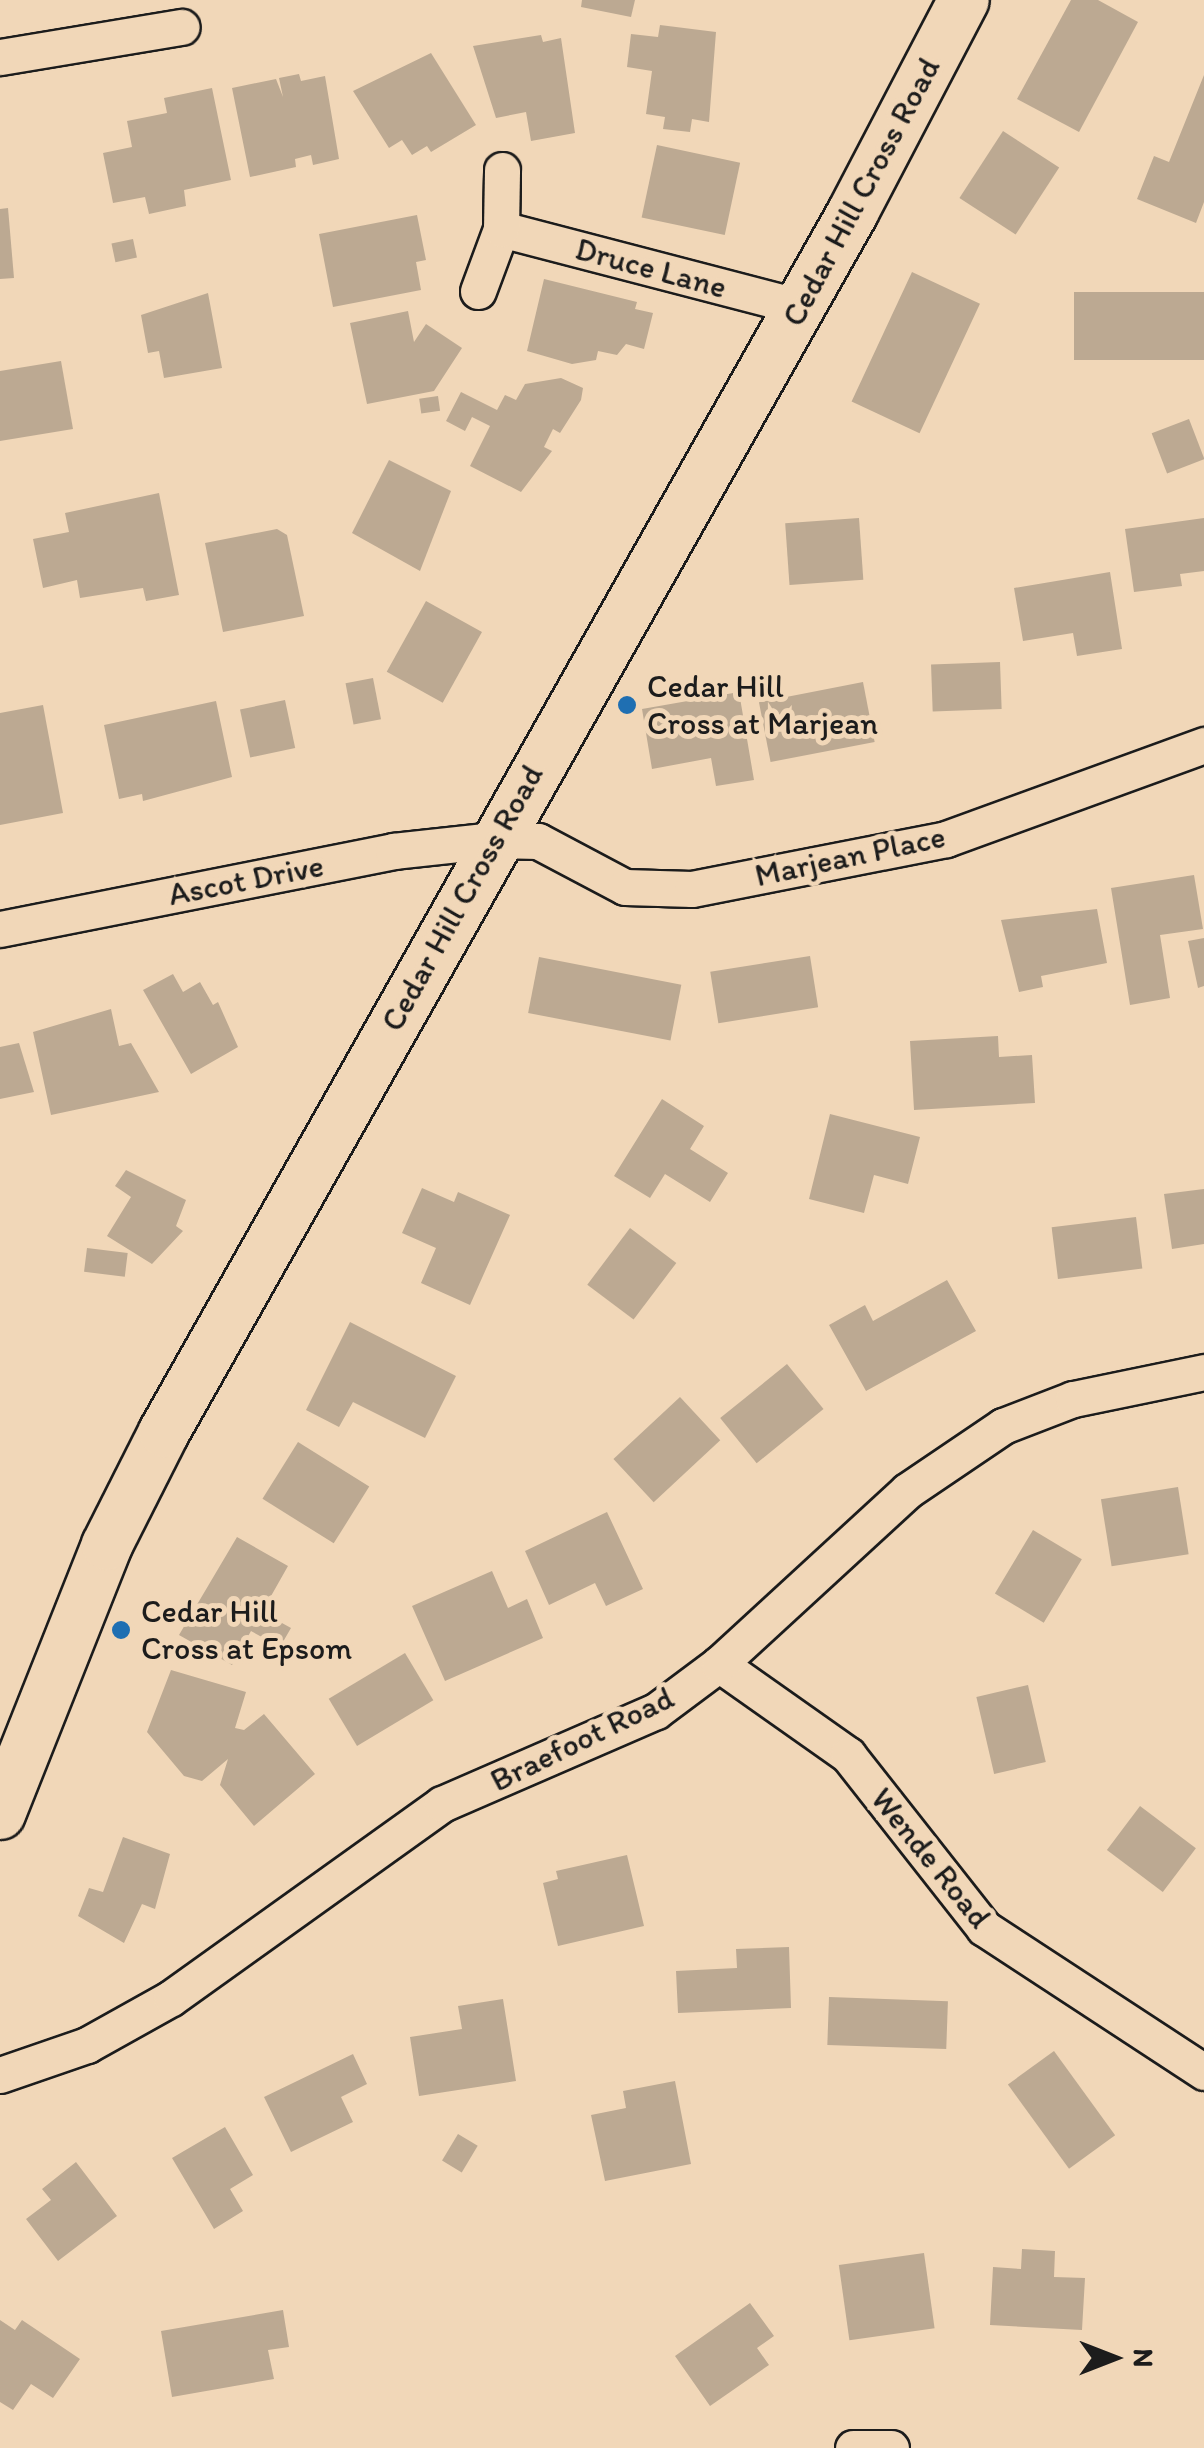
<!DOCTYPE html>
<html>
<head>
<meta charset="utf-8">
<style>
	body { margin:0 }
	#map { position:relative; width:1204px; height:2448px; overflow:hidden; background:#f1d7b8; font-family:Itim,sans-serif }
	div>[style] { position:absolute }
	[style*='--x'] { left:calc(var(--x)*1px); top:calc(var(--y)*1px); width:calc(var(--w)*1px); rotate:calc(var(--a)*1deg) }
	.building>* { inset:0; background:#bca992; transform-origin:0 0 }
	.roads { filter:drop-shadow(2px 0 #1c1c1c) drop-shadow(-2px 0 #1c1c1c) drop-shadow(0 2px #1c1c1c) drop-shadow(0 -2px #1c1c1c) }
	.street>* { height:35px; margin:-17.5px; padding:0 17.5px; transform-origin:17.5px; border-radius:17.5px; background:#f1d7b8 }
	.secondary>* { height:50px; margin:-25px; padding:0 25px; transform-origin:25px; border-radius:25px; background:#f1d7b8 }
	.dots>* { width:28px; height:28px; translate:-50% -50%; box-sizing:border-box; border:5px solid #f1d7b8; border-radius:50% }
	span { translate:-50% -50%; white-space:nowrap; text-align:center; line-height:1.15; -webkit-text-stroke:10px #f1d7b8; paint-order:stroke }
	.street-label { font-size:32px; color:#1c1c1c }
	.poi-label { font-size:32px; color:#1c1c1c }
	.left { translate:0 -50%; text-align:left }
	.north { position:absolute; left:1064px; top:2308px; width:100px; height:100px; -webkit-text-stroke:8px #f1d7b8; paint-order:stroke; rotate:90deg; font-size:28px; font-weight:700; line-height:40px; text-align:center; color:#1c1c1c }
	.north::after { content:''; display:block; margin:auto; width:35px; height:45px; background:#1c1c1c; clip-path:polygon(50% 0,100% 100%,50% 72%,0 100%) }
</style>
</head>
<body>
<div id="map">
	<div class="building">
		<i style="clip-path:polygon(582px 0,635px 0,631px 17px,581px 7px)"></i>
		<i style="clip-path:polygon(1071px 0,1098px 0,1138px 22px,1079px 132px,1017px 99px)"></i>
		<i style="clip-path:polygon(660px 25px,716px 32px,709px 122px,692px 119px,690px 132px,663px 129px,665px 117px,646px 114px,652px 71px,627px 67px,631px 34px,658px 37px)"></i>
		<i style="clip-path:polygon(541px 35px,543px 42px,561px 38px,575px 133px,531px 141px,526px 112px,496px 118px,473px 46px)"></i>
		<i style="clip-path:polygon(431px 53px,476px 125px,431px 152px,427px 146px,412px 155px,402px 140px,389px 148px,353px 91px)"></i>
		<i style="clip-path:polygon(299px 74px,301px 81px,325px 76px,339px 159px,313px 165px,311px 155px,295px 159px,296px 167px,250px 177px,232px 88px,276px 79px,283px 97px,279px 78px)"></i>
		<i style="clip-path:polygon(1204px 75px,1204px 202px,1196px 223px,1137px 199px,1154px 156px,1169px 162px)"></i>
		<i style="clip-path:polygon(212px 88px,231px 180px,184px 190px,186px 206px,149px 214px,145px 197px,113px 203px,103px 153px,132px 147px,127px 121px,167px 113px,164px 98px)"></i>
		<i style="left:1003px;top:131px;width:67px;height:80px;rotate:33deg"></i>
		<i style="left:657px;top:145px;width:85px;height:74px;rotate:12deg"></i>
		<i style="clip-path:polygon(8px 208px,14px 278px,0 279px,0 209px)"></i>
		<i style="clip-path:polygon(417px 215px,426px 260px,416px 262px,421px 290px,333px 307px,319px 234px)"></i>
		<i style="left:133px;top:239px;width:19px;height:22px;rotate:78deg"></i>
		<i style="left:912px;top:272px;width:75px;height:143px;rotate:25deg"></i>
		<i style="clip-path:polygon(544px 279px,637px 302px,635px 309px,653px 313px,644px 349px,626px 344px,617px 355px,598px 351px,596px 360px,572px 364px,527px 351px)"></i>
		<i style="left:1204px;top:292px;width:68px;height:130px;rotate:90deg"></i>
		<i style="clip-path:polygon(208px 293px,222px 368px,164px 378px,159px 351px,148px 353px,141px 315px)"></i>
		<i style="clip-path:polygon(408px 311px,414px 342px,426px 324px,462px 348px,434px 391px,367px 404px,350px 323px)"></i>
		<i style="clip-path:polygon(61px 361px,73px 429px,0 441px,0 371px)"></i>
		<i style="clip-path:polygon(561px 378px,583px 388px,581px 400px,560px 433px,553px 429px,544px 447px,552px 451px,521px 492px,470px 466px,490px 426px,472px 417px,465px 431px,446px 421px,461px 392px,497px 410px,505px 395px,516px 400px,525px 384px)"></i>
		<i style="left:438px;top:396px;width:15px;height:19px;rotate:82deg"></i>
		<i style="left:1189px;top:419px;width:43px;height:40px;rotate:69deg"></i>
		<i style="clip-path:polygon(389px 460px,451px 491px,420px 571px,352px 533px)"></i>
		<i style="clip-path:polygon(159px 493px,179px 595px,146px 601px,143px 588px,80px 598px,77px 580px,43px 588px,33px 539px,69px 532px,65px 513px)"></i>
		<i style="left:859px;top:518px;width:62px;height:74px;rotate:86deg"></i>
		<i style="clip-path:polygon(1204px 518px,1204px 571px,1180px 574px,1182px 586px,1134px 592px,1125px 529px)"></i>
		<i style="clip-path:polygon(277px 529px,287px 535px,304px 616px,223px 632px,205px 543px)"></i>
		<i style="clip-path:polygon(1110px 572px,1122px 649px,1077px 656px,1073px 633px,1023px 641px,1014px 588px)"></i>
		<i style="left:426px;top:601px;width:64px;height:81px;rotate:29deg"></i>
		<i style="left:1000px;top:662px;width:47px;height:69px;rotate:88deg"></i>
		<i style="left:373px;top:678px;width:42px;height:28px;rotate:79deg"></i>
		<i style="left:863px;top:682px;width:61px;height:106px;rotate:79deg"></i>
		<i style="clip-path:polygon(739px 692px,754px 780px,716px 786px,711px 758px,652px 769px,642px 709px)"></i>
		<i style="left:285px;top:700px;width:49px;height:46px;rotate:78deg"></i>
		<i style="clip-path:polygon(216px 701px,232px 777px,143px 801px,142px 794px,119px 799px,104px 725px)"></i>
		<i style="clip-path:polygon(43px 705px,63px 813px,0 825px,0 713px)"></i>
		<i style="clip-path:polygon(1194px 875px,1203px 929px,1160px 935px,1170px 998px,1130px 1005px,1111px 888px)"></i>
		<i style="clip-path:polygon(1097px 909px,1107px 963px,1041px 976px,1043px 987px,1019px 992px,1001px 920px)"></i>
		<i style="clip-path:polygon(1204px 938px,1204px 986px,1198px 988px,1188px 941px)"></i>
		<i style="left:810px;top:956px;width:52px;height:101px;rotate:81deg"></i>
		<i style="left:539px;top:957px;width:145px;height:57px;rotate:11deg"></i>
		<i style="clip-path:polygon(173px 974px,183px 992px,200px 982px,213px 1005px,218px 1002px,238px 1047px,191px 1074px,143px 990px)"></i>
		<i style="clip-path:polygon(111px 1009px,119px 1046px,131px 1043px,159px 1092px,51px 1115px,33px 1032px)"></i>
		<i style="clip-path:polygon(998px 1036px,999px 1057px,1032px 1055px,1035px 1103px,914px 1110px,910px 1041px)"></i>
		<i style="clip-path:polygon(19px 1043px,34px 1092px,0 1099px,0 1047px)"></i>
		<i style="clip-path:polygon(662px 1099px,704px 1126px,690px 1149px,728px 1173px,710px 1202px,665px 1174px,650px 1198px,614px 1176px)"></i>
		<i style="clip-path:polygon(830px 1114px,920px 1137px,908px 1184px,874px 1175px,864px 1213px,809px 1199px)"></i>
		<i style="clip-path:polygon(126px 1170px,186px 1200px,176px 1226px,183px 1231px,152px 1264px,107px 1236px,131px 1197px,115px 1186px)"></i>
		<i style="clip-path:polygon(422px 1188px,454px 1202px,458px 1192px,510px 1215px,470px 1305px,421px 1283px,436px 1248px,402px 1233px)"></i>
		<i style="clip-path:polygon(1204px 1189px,1204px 1244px,1172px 1249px,1164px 1194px)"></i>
		<i style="left:1136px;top:1217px;width:52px;height:85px;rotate:83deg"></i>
		<i style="left:630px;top:1228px;width:58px;height:71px;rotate:37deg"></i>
		<i style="left:87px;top:1248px;width:41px;height:24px;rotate:7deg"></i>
		<i style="clip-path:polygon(947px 1280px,976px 1331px,866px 1391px,829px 1325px,865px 1305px,873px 1321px)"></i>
		<i style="clip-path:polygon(350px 1322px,456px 1376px,425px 1438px,353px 1402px,339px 1427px,306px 1410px)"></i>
		<i style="left:787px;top:1364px;width:58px;height:86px;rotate:51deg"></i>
		<i style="left:680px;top:1397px;width:59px;height:91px;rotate:47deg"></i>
		<i style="left:298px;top:1442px;width:84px;height:67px;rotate:32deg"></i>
		<i style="left:1178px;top:1487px;width:68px;height:78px;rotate:81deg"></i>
		<i style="clip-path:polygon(607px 1512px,643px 1589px,606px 1606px,595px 1583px,549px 1605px,525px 1551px)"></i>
		<i style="left:1033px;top:1530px;width:57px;height:74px;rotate:31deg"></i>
		<i style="clip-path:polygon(237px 1537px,288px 1566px,262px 1612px,291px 1628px,280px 1647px,251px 1631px,232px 1665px,179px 1635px)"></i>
		<i style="clip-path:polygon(492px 1571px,508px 1608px,527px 1599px,543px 1638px,445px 1681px,412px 1606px)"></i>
		<i style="left:405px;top:1653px;width:55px;height:89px;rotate:59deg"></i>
		<i style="clip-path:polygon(171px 1670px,246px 1692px,235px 1728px,244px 1730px,264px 1714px,315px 1774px,254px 1826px,220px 1785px,228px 1759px,202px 1781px,184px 1776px,147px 1732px)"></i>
		<i style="left:1028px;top:1685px;width:79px;height:53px;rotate:77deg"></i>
		<i style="left:1140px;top:1806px;width:70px;height:55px;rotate:37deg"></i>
		<i style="clip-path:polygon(123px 1837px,170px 1854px,155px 1909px,142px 1904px,124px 1943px,78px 1916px,89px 1888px,103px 1892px)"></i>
		<i style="clip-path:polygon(627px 1855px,644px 1926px,558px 1946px,543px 1883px,558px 1879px,556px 1871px)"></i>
		<i style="clip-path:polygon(789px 1947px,791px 2008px,678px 2013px,676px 1971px,737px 1968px,736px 1949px)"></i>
		<i style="left:829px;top:1997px;width:119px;height:48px;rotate:2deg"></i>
		<i style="clip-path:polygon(503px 1999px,516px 2081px,419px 2096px,410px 2037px,462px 2029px,458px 2006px)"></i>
		<i style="left:1054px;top:2051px;width:104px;height:57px;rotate:54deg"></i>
		<i style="clip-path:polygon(353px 2054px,367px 2084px,341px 2097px,353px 2122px,291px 2152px,264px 2097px)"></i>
		<i style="clip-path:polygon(675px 2081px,691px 2164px,605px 2181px,591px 2115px,626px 2108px,623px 2091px)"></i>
		<i style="clip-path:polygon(225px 2127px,253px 2175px,230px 2189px,243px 2211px,214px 2229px,172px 2158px)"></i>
		<i style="left:458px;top:2134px;width:23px;height:31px;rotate:31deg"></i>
		<i style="clip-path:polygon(76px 2162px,117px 2216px,58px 2261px,26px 2219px,51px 2200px,42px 2189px)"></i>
		<i style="clip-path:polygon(1022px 2249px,1055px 2251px,1054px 2277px,1085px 2278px,1082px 2330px,990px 2325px,993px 2267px,1021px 2269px)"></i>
		<i style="left:924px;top:2253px;width:76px;height:86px;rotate:82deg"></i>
		<i style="clip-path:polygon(750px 2303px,774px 2336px,757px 2348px,769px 2365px,710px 2406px,675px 2356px)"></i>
		<i style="clip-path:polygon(283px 2310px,289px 2347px,268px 2350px,274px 2379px,172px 2397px,161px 2331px)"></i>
		<i style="clip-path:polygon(0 2320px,15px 2330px,22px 2320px,80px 2359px,53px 2398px,31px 2384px,13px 2410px,0 2402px)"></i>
	</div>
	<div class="roads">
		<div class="street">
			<i style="--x:0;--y:57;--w:184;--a:-9.4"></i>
			<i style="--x:501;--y:229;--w:309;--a:14.6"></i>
			<i style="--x:478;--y:291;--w:66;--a:-69.6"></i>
			<i style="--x:501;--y:229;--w:59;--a:-89"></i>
			<i style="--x:0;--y:929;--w:401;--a:-11.2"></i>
			<i style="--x:393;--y:851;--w:102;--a:-6.2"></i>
			<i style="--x:494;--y:840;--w:44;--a:1.3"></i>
			<i style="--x:538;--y:841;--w:98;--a:27.9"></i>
			<i style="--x:625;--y:887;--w:67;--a:1.7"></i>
			<i style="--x:692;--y:889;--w:259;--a:-11.1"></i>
			<i style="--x:946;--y:839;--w:275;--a:-20"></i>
			<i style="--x:719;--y:1664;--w:158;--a:35.2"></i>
			<i style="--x:848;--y:1755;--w:220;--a:51.8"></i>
			<i style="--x:984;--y:1928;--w:263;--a:33.2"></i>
			<i style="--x:0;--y:2075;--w:92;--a:-19"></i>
			<i style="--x:87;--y:2045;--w:96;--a:-29.2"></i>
			<i style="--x:171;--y:1998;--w:333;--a:-35.6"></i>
			<i style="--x:442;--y:1804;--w:233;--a:-23.5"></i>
			<i style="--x:656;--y:1711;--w:79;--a:-36.7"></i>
			<i style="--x:719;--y:1664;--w:255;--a:-42.6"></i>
			<i style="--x:907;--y:1491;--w:116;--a:-34.1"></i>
			<i style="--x:1003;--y:1426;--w:75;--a:-21.1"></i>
			<i style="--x:1073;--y:1399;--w:134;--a:-11.6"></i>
			<i style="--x:853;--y:2448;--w:38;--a:0"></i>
		</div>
		<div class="secondary">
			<i style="--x:0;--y:1814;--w:289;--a:-68.3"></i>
			<i style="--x:107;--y:1545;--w:127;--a:-63.2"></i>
			<i style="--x:164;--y:1432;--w:1401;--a:-60.54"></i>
			<i style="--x:853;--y:212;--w:239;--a:-62.4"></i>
		</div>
	</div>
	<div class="dots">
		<i style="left:627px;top:705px;background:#1f6fb2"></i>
		<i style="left:121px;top:1630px;background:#1f6fb2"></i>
	</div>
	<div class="street-label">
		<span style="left:861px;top:192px;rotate:-62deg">Cedar Hill Cross Road</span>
		<span style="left:651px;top:268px;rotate:15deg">Druce Lane</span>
		<span style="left:850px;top:856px;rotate:-12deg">Marjean Place</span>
		<span style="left:246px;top:880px;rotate:-11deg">Ascot Drive</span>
		<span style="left:462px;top:898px;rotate:-61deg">Cedar Hill Cross Road</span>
		<span style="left:582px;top:1739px;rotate:-26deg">Braefoot Road</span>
		<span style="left:931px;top:1858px;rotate:51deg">Wende Road</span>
	</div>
	<div class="poi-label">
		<span class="left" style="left:647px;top:705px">Cedar Hill<br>Cross at Marjean</span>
		<span class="left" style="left:141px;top:1630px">Cedar Hill<br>Cross at Epsom</span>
	</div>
	<div class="north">N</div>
</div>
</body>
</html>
